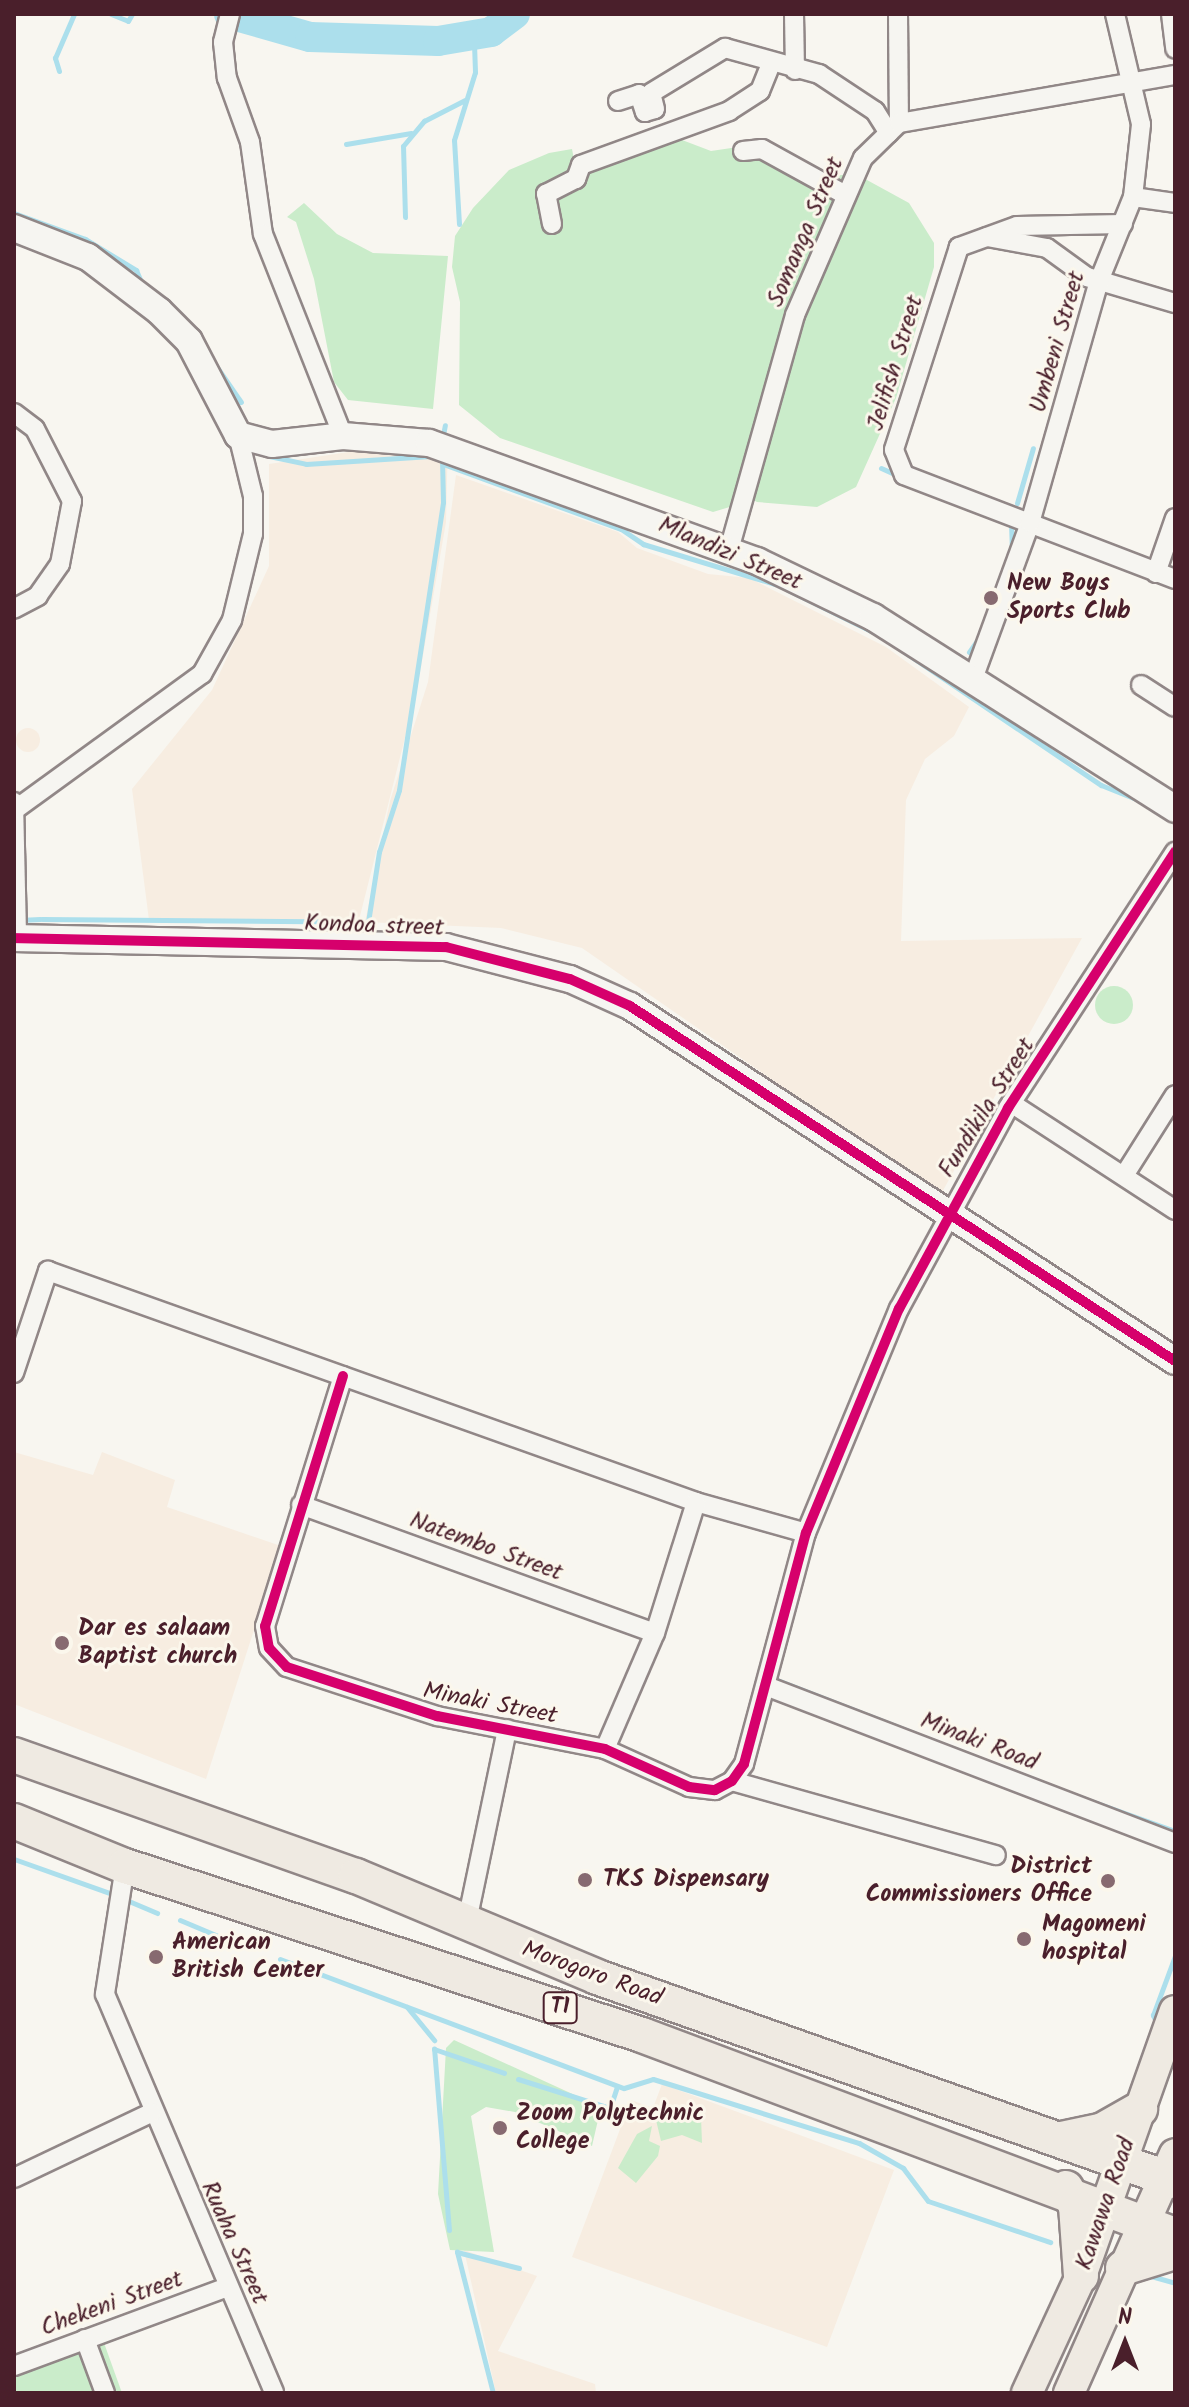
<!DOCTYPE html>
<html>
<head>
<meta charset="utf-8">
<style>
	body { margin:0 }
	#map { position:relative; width:1189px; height:2407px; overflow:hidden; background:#f8f6f0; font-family:Kalam,sans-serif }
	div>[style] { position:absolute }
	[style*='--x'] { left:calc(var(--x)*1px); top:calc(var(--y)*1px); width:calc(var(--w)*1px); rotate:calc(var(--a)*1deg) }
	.built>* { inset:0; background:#f7ede1 }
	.round { border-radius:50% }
	.green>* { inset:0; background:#caecca }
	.stream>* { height:5px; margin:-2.5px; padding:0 2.5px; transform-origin:2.5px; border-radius:2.5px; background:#acdfec }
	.river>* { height:30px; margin:-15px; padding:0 15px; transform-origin:15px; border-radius:15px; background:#acdfec }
	.roads { filter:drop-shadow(2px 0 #918787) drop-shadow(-2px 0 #918787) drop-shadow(0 2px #918787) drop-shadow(0 -2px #918787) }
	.street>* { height:18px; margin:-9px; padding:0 9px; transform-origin:9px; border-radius:9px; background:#f6f5f1 }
	.secondary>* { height:26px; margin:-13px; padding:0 13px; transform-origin:13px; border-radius:13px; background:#f6f5f1 }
	.primary>* { height:30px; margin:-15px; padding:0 15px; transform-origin:15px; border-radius:15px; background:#efeae2 }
	.highway>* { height:34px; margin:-17px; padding:0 17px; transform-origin:17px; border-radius:17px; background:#efeae2 }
	.cycleway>* { height:10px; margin:-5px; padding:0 5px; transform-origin:5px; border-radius:5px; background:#d6006c }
	.dots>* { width:22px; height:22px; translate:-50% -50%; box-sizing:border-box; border:4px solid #fbf7ec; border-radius:50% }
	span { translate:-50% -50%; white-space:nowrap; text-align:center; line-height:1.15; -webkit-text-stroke:6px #fbf7ec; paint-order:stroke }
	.shield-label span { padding:2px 6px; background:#fbf7ec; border:2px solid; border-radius:6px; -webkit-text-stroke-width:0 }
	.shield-label { font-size:22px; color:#4a1f2b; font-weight:700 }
	.street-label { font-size:24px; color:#4a1f2b }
	.poi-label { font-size:24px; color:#4a1f2b; font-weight:700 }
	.left { translate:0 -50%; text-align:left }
	.right { translate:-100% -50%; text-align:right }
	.frame { position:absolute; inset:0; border:16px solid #4a1f2b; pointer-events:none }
	.north { position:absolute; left:1085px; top:2303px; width:80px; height:80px; -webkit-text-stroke:6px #fbf7ec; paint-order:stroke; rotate:0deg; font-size:22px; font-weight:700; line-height:32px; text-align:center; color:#4a1f2b }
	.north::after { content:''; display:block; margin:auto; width:28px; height:36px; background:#4a1f2b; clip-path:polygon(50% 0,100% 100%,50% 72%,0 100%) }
</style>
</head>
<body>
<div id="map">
	<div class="built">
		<i style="clip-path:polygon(448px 437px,446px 522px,417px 690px,359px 920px,149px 920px,132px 789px,212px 690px,269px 566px,269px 464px)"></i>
		<i style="clip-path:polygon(456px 475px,618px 532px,637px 548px,708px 574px,749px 578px,886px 647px,969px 707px,954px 736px,925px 759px,906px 800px,901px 941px,1082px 938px,940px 1196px,582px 948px,501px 928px,365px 922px,390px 801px,428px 682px)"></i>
		<i class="round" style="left:16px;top:728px;width:24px;height:24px"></i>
		<i style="clip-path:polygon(14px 1452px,93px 1475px,102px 1452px,175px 1480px,167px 1507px,281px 1546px,206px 1779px,14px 1704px)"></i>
		<i style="clip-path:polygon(662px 2084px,894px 2170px,827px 2347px,572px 2257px,631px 2100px,653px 2108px)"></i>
		<i style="clip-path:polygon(464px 2250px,537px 2276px,498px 2351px,595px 2384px,596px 2393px,496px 2393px)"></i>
	</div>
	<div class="green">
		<i style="clip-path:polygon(661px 132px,711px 151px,745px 146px,827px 176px,856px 174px,909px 203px,934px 243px,934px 267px,896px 398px,856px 487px,817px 507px,757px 502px,737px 491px,733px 506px,713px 512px,500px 438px,459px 405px,460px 302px,452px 267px,455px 236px,473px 208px,509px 170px,549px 153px,572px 149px,576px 170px)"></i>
		<i style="clip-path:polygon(304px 203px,337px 234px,373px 253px,448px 256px,433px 409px,348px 400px,334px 382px,314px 279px,296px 222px,287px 217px)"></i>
		<i class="round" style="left:1095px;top:986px;width:38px;height:38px"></i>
		<i style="clip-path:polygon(454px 2040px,601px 2107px,592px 2146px,515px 2112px,486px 2107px,471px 2116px,494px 2252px,450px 2250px,438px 2194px,446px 2048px)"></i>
		<i style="clip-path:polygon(670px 2106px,701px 2117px,702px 2143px,682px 2135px,661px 2141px,656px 2120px)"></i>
		<i style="clip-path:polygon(652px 2126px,649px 2141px,660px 2146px,658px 2156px,636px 2183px,618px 2168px,637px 2134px)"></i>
		<i style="clip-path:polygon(99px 2329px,122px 2393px,14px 2393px,14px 2360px)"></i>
	</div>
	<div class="stream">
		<i style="--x:111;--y:14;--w:18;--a:22"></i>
		<i style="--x:128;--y:21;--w:8;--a:-60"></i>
		<i style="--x:59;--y:71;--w:14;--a:-107"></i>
		<i style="--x:55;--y:58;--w:48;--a:-66.6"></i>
		<i style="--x:346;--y:144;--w:66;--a:-9.6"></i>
		<i style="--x:14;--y:213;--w:76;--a:20.1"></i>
		<i style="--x:85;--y:239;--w:60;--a:31.3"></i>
		<i style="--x:136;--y:270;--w:15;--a:67"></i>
		<i style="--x:405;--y:217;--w:71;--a:-91.6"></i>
		<i style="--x:403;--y:146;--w:33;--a:-50"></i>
		<i style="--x:424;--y:121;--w:46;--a:-27.1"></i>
		<i style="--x:459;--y:224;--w:84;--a:-93.4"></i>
		<i style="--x:454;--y:140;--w:71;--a:-72.8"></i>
		<i style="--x:475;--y:72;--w:34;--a:-92"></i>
		<i style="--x:183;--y:318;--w:102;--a:55.4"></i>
		<i style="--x:442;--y:440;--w:15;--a:-79"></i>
		<i style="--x:269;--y:456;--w:38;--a:12"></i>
		<i style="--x:306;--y:464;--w:125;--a:-3.7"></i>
		<i style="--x:443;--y:464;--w:189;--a:20.1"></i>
		<i style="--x:621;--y:529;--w:27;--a:34"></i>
		<i style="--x:643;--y:544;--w:138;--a:16.9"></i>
		<i style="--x:881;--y:468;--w:20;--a:24"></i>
		<i style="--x:1017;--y:503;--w:57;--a:-73.8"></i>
		<i style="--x:1011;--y:523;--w:24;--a:88"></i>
		<i style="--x:788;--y:590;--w:97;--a:26.3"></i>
		<i style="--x:894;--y:645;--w:250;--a:34.1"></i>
		<i style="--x:1101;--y:785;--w:43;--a:21.8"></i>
		<i style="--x:969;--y:652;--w:19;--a:-55"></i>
		<i style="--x:42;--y:919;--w:326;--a:0.5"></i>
		<i style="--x:368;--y:922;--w:71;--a:-81.1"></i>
		<i style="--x:379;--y:852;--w:65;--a:-72.1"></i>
		<i style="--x:399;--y:790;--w:291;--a:-81.3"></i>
		<i style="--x:443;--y:502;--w:45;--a:-91.3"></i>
		<i style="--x:19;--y:920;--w:21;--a:-3"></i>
		<i style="--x:777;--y:1680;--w:149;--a:21.2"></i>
		<i style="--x:1063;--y:1791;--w:119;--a:19.7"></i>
		<i style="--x:14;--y:1859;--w:107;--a:19.6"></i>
		<i style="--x:124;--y:1899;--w:36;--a:23"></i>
		<i style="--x:180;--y:1920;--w:67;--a:22.8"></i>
		<i style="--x:280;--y:1959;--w:367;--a:20.6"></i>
		<i style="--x:624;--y:2088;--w:30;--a:-17"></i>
		<i style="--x:653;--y:2079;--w:216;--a:17.3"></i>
		<i style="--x:859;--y:2143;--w:51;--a:29.6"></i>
		<i style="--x:903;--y:2168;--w:41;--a:52.9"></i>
		<i style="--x:928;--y:2201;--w:129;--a:18.6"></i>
		<i style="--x:407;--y:2007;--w:43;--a:50.7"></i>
		<i style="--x:1157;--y:2024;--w:10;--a:-114"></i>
		<i style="--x:1153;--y:2015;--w:63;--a:-69.6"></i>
		<i style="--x:518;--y:2079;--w:96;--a:17.5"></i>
		<i style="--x:610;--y:2108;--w:23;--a:-72"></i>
		<i style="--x:449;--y:2230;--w:182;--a:-94.7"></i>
		<i style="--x:434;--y:2049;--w:74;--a:18.9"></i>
		<i style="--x:1151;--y:2276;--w:25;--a:16"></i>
		<i style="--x:493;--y:2393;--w:146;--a:-104.3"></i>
		<i style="--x:457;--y:2252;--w:64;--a:14.5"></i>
	</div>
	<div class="river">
		<i style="--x:229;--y:14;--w:84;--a:15.9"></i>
		<i style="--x:310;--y:37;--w:128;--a:1.8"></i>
		<i style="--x:438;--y:41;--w:54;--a:-9.6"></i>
		<i style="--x:491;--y:32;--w:30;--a:-37"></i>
	</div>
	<div class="roads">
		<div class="street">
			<i style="--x:230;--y:14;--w:29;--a:104"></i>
			<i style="--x:223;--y:42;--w:36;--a:84"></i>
			<i style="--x:227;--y:78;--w:68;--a:70.2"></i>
			<i style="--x:250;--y:142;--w:93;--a:82"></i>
			<i style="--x:263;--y:234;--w:217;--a:68.4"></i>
			<i style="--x:794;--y:14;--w:56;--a:89"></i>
			<i style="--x:898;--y:14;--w:109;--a:89.5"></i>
			<i style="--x:1171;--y:14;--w:35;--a:83"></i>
			<i style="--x:618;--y:101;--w:22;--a:-18"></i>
			<i style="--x:639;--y:94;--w:19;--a:72"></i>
			<i style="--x:645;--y:112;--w:10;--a:-17"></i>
			<i style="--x:655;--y:109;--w:16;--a:-104"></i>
			<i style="--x:651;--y:93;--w:87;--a:-31.3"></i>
			<i style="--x:725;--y:48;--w:98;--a:15.5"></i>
			<i style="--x:819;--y:74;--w:67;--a:33.5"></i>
			<i style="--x:875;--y:111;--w:26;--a:58"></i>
			<i style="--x:743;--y:151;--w:19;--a:-6"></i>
			<i style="--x:762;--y:149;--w:94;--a:28.8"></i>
			<i style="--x:1133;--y:197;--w:42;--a:8.1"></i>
			<i style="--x:552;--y:224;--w:31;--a:-101"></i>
			<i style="--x:546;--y:194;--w:34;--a:-27"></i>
			<i style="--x:576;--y:179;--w:15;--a:-70"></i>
			<i style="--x:581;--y:165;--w:158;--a:-20"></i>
			<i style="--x:729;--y:111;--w:37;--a:-33"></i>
			<i style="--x:760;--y:91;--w:27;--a:-68"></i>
			<i style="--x:1123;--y:224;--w:106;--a:178.9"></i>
			<i style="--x:1017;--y:226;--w:62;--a:160.1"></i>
			<i style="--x:959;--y:247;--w:213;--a:107.8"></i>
			<i style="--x:894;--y:450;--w:27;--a:68"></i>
			<i style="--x:904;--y:475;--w:290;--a:21"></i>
			<i style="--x:987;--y:237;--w:61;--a:10.4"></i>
			<i style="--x:1047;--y:248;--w:49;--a:35.9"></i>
			<i style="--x:1087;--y:277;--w:92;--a:16.5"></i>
			<i style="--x:14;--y:413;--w:26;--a:37"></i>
			<i style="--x:35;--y:429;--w:81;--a:62.8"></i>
			<i style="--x:72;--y:501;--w:64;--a:100.8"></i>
			<i style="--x:60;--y:564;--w:39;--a:125"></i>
			<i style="--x:38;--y:596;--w:27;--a:152"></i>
			<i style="--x:729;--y:550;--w:244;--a:-74.3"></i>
			<i style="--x:795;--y:315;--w:171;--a:-66.6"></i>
			<i style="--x:863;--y:158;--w:50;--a:-44.2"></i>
			<i style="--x:899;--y:123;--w:280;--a:-9.9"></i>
			<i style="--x:1156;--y:573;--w:58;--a:-70.9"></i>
			<i style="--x:973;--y:679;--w:166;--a:-69.9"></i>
			<i style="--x:1030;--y:523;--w:252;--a:-74.1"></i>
			<i style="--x:1099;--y:281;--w:91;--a:-68"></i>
			<i style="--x:1133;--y:197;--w:73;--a:-83.7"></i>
			<i style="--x:1141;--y:124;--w:113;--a:-103.3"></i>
			<i style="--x:1141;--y:685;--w:40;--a:32.9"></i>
			<i style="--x:14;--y:802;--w:136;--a:88.7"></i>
			<i style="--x:16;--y:809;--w:230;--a:-36"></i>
			<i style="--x:202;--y:674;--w:62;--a:-60.9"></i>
			<i style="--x:232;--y:620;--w:89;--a:-76.3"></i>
			<i style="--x:253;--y:534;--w:38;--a:-90"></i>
			<i style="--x:253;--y:496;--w:63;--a:-103.8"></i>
			<i style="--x:1011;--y:1103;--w:196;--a:33.1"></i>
			<i style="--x:1125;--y:1174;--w:93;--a:-57.7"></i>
			<i style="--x:14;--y:1373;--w:108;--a:-71.6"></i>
			<i style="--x:48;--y:1271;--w:688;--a:19.62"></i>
			<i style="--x:696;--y:1502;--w:114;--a:15.7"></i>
			<i style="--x:343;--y:1376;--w:262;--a:107.3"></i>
			<i style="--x:265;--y:1626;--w:22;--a:80"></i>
			<i style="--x:269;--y:1648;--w:26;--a:47"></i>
			<i style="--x:287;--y:1667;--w:158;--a:18.1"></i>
			<i style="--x:437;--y:1716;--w:171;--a:11.1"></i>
			<i style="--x:605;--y:1749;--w:92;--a:24.3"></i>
			<i style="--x:689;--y:1787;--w:26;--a:7"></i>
			<i style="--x:715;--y:1790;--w:19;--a:-28"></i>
			<i style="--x:732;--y:1781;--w:21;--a:-55"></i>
			<i style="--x:744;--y:1764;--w:239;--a:-75"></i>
			<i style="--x:806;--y:1533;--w:243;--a:-67.5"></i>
			<i style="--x:899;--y:1309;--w:229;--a:-61.5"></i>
			<i style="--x:1008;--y:1108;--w:306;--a:-56.9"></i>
			<i style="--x:301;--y:1505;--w:376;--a:19.9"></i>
			<i style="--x:766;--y:1686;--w:438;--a:21"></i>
			<i style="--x:605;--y:1749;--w:126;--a:-66.7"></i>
			<i style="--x:655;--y:1633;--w:137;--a:-72.6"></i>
			<i style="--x:732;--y:1781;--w:274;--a:15.7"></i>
			<i style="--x:125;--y:1866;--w:130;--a:98.9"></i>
			<i style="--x:105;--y:1994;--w:433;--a:67"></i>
			<i style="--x:466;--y:1926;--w:201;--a:-78.2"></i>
			<i style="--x:14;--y:2178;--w:152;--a:-25.4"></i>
			<i style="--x:85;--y:2339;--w:58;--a:69.7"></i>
			<i style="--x:14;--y:2366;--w:227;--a:-20.3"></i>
		</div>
		<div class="secondary">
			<i style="--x:14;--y:228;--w:79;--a:21.4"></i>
			<i style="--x:88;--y:257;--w:89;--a:37.3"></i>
			<i style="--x:159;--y:311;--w:42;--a:45"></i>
			<i style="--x:189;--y:341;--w:106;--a:62.5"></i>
			<i style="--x:238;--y:435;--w:35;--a:15"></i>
			<i style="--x:272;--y:444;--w:71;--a:-6.4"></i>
			<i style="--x:343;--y:436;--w:86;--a:4.7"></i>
			<i style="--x:429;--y:443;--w:349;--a:19.8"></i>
			<i style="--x:757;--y:561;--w:129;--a:25.8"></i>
			<i style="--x:873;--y:617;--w:358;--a:32.4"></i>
			<i style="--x:14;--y:938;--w:432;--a:1.2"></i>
			<i style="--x:446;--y:947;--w:128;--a:14.5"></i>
			<i style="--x:570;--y:979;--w:66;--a:24.2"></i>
			<i style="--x:630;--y:1006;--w:650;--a:33.08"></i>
		</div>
		<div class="primary">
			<i style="--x:1027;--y:2393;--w:129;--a:-65.2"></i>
			<i style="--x:1081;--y:2276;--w:281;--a:-70.5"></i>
			<i style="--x:1069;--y:2393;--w:261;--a:-66.1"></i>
		</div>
		<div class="highway">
			<i style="--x:14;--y:1755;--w:363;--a:19.5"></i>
			<i style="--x:356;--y:1876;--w:261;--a:22.7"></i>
			<i style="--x:597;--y:1977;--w:613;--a:19.44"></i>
			<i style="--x:14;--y:1821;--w:120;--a:22.1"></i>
			<i style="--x:125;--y:1866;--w:544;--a:18.1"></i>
			<i style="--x:642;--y:2035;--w:569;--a:20.57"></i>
			<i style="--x:1062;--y:2139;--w:40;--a:-12"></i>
			<i style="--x:1101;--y:2131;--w:45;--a:-29.4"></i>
			<i style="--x:1066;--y:2188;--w:21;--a:61"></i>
			<i style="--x:1076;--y:2206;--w:70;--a:85.9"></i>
			<i style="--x:1123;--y:2268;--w:54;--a:-17.1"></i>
		</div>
	</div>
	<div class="cycleway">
		<i style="--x:14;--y:938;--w:432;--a:1.2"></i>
		<i style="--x:446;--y:947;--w:128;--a:14.5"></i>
		<i style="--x:570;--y:979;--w:66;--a:24.2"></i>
		<i style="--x:630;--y:1006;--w:650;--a:33.08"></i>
		<i style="--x:343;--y:1376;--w:262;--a:107.3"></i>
		<i style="--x:265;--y:1626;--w:22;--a:80"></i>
		<i style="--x:269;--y:1648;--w:26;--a:47"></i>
		<i style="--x:287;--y:1667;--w:158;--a:18.1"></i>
		<i style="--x:437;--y:1716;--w:171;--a:11.1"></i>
		<i style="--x:605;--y:1749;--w:92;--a:24.3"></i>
		<i style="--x:689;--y:1787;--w:26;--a:7"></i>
		<i style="--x:715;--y:1790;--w:19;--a:-28"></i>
		<i style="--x:732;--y:1781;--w:21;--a:-55"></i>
		<i style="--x:744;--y:1764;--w:239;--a:-75"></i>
		<i style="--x:806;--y:1533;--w:243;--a:-67.5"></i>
		<i style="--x:899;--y:1309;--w:229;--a:-61.5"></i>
		<i style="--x:1008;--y:1108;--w:306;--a:-56.9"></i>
	</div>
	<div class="dots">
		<i style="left:991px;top:598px;background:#876a70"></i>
		<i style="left:62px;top:1643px;background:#876a70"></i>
		<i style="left:585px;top:1880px;background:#876a70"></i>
		<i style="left:1108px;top:1881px;background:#876a70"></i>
		<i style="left:1024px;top:1939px;background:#876a70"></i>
		<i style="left:156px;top:1957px;background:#876a70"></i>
		<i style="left:500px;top:2128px;background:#876a70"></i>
	</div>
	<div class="shield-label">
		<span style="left:560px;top:2008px">T1</span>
	</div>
	<div class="street-label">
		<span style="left:806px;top:232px;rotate:-67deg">Somanga Street</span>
		<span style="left:1058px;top:342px;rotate:-74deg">Umbeni Street</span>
		<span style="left:896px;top:363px;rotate:-73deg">Jelifish Street</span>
		<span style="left:730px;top:554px;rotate:23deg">Mlandizi Street</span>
		<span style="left:374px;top:926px;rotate:2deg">Kondoa street</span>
		<span style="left:987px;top:1108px;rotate:-58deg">Fundikila Street</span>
		<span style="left:486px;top:1547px;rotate:20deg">Natembo Street</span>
		<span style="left:490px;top:1704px;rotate:11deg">Minaki Street</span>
		<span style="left:979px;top:1742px;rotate:21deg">Minaki Road</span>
		<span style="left:592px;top:1974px;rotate:20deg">Morogoro Road</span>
		<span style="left:1106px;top:2204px;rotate:-71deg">Kawawa Road</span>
		<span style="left:234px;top:2243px;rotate:66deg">Ruaha Street</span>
		<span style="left:112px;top:2304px;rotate:-20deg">Chekeni Street</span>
	</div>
	<div class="poi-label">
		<span class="left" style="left:1007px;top:598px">New Boys<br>Sports Club</span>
		<span class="left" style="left:78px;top:1643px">Dar es salaam<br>Baptist church</span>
		<span class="right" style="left:1092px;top:1881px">District<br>Commissioners Office</span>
		<span class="left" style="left:603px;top:1880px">TKS Dispensary</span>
		<span class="left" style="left:1042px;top:1939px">Magomeni<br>hospital</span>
		<span class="left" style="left:172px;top:1957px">American<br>British Center</span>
		<span class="left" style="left:516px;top:2128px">Zoom Polytechnic<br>College</span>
	</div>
	<div class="frame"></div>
	<div class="north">N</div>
</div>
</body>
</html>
